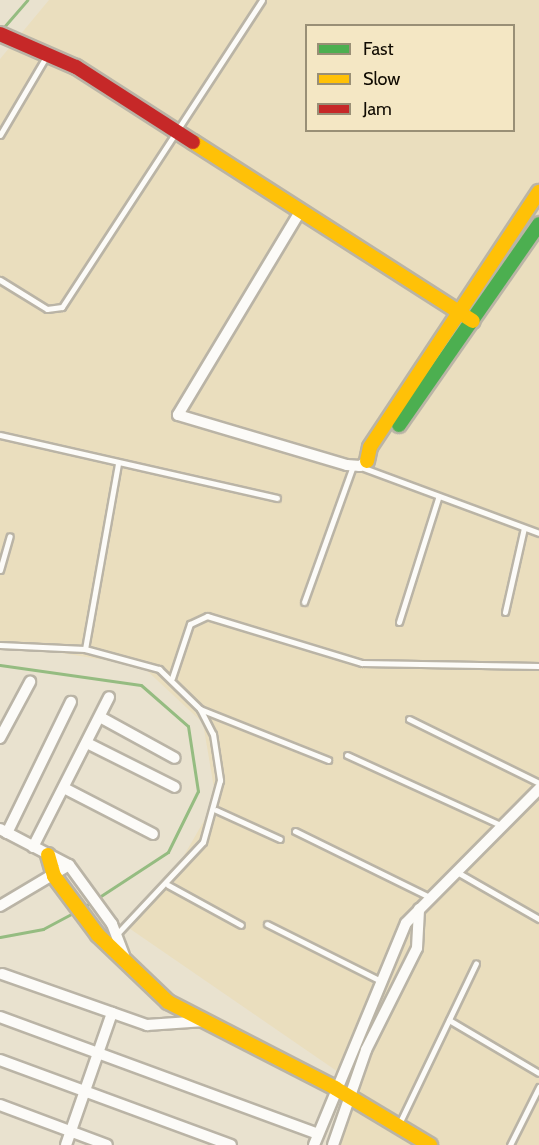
<!DOCTYPE html>
<html>
<head>
<meta charset="utf-8">
<style>
	body { margin:0 }
	#map { position:relative; width:539px; height:1145px; overflow:hidden; background:#e9e2cf; font-family:Cabin,sans-serif }
	div>[style] { position:absolute }
	[style*='--x'] { left:calc(var(--x)*1px); top:calc(var(--y)*1px); width:calc(var(--w)*1px); rotate:calc(var(--a)*1deg) }
	.built>* { inset:0; background:#eadebe }
	.stream>* { height:3px; margin:-1.5px; padding:0 1.5px; transform-origin:1.5px; border-radius:1.5px; background:#95bc81 }
	.roads { filter:drop-shadow(2px 0 #bab4a6) drop-shadow(-2px 0 #bab4a6) drop-shadow(0 2px #bab4a6) drop-shadow(0 -2px #bab4a6) }
	.lane>* { height:5px; margin:-2.5px; padding:0 2.5px; transform-origin:2.5px; border-radius:2.5px; background:#fcfbf8 }
	.street>* { height:10px; margin:-5px; padding:0 5px; transform-origin:5px; border-radius:5px; background:#fcfbf8 }
	.fast>* { height:14px; margin:-7px; padding:0 7px; transform-origin:7px; border-radius:7px; background:#4caf50 }
	.slow>* { height:14px; margin:-7px; padding:0 7px; transform-origin:7px; border-radius:7px; background:#ffc107 }
	.jam>* { height:14px; margin:-7px; padding:0 7px; transform-origin:7px; border-radius:7px; background:#c62828 }
	span { translate:-50% -50%; white-space:nowrap; text-align:center; line-height:1.15; -webkit-text-stroke:5px #f4e7c4; paint-order:stroke }
	.legend { position:absolute; left:305px; top:24px; width:210px; height:108px; box-sizing:border-box; background:#f4e7c4; border:2px solid #998f76; margin:0; padding:8px 10px; list-style:none; font-size:18px; color:#100b02 }
	.legend li { display:flex; align-items:center; gap:12px; height:30px }
	.legend b { width:30px; border:2px solid #998f76 }
</style>
</head>
<body>
<div id="map">
	<div class="built">
		<i style="clip-path:polygon(evenodd,49px 0,539px 0,539px 1145px,338px 1145px,360px 1087px,123px 924px,171px 878px,216px 800px,203px 723px,142px 666px,0 643px,0 59px,49px 0,306px 26px,514px 26px,514px 130px,306px 130px,306px 26px)"></i>
	</div>
	<div class="stream">
		<i style="--x:3;--y:28;--w:37;--a:-49"></i>
		<i style="--x:0;--y:665;--w:142;--a:8.1"></i>
		<i style="--x:141;--y:685;--w:62;--a:41.1"></i>
		<i style="--x:188;--y:726;--w:66;--a:81.3"></i>
		<i style="--x:198;--y:791;--w:68;--a:116.2"></i>
		<i style="--x:168;--y:852;--w:100;--a:146.8"></i>
		<i style="--x:0;--y:937;--w:44;--a:-10.5"></i>
		<i style="--x:43;--y:929;--w:34;--a:-28"></i>
	</div>
	<div class="roads">
		<div class="lane">
			<i style="--x:0;--y:135;--w:91;--a:-59.5"></i>
			<i style="--x:0;--y:280;--w:55;--a:31.7"></i>
			<i style="--x:47;--y:309;--w:15;--a:-8"></i>
			<i style="--x:62;--y:307;--w:366;--a:-56.9"></i>
			<i style="--x:0;--y:435;--w:284;--a:12.8"></i>
			<i style="--x:361;--y:467;--w:190;--a:20.3"></i>
			<i style="--x:0;--y:570;--w:35;--a:-74"></i>
			<i style="--x:304;--y:602;--w:145;--a:-70.2"></i>
			<i style="--x:505;--y:612;--w:86;--a:-77.3"></i>
			<i style="--x:399;--y:622;--w:130;--a:-72.5"></i>
			<i style="--x:0;--y:645;--w:85;--a:2.7"></i>
			<i style="--x:85;--y:649;--w:77;--a:15.1"></i>
			<i style="--x:159;--y:669;--w:57;--a:44.3"></i>
			<i style="--x:200;--y:709;--w:28;--a:63"></i>
			<i style="--x:213;--y:734;--w:47;--a:81.3"></i>
			<i style="--x:220;--y:780;--w:64;--a:105.3"></i>
			<i style="--x:203;--y:842;--w:127;--a:133.1"></i>
			<i style="--x:85;--y:649;--w:189;--a:-79.9"></i>
			<i style="--x:172;--y:678;--w:57;--a:-71.6"></i>
			<i style="--x:190;--y:624;--w:19;--a:-25"></i>
			<i style="--x:207;--y:616;--w:162;--a:16.9"></i>
			<i style="--x:362;--y:663;--w:177;--a:1"></i>
			<i style="--x:200;--y:709;--w:138;--a:21.7"></i>
			<i style="--x:409;--y:719;--w:145;--a:26.2"></i>
			<i style="--x:347;--y:755;--w:171;--a:24.5"></i>
			<i style="--x:216;--y:810;--w:70;--a:24.4"></i>
			<i style="--x:295;--y:831;--w:152;--a:26.2"></i>
			<i style="--x:457;--y:872;--w:95;--a:29.8"></i>
			<i style="--x:168;--y:885;--w:83;--a:28.7"></i>
			<i style="--x:267;--y:924;--w:127;--a:26.6"></i>
			<i style="--x:449;--y:1020;--w:104;--a:30.5"></i>
			<i style="--x:399;--y:1124;--w:178;--a:-64.4"></i>
			<i style="--x:510;--y:1145;--w:65;--a:-63.4"></i>
		</div>
		<div class="street">
			<i style="--x:301;--y:210;--w:239;--a:121"></i>
			<i style="--x:178;--y:415;--w:176;--a:16.5"></i>
			<i style="--x:347;--y:465;--w:13;--a:4"></i>
			<i style="--x:360;--y:466;--w:9;--a:-36"></i>
			<i style="--x:100;--y:717;--w:85;--a:28.7"></i>
			<i style="--x:0;--y:738;--w:64;--a:-61.8"></i>
			<i style="--x:87;--y:743;--w:98;--a:26.6"></i>
			<i style="--x:64;--y:788;--w:100;--a:27.3"></i>
			<i style="--x:0;--y:829;--w:78;--a:27.6"></i>
			<i style="--x:69;--y:865;--w:73;--a:53.9"></i>
			<i style="--x:112;--y:924;--w:34;--a:69"></i>
			<i style="--x:7;--y:833;--w:146;--a:-64"></i>
			<i style="--x:33;--y:847;--w:168;--a:-63.1"></i>
			<i style="--x:0;--y:906;--w:80;--a:-30.7"></i>
			<i style="--x:2;--y:974;--w:154;--a:19.4"></i>
			<i style="--x:147;--y:1025;--w:58;--a:-3.9"></i>
			<i style="--x:0;--y:1017;--w:339;--a:20.2"></i>
			<i style="--x:0;--y:1060;--w:246;--a:20.2"></i>
			<i style="--x:0;--y:1105;--w:114;--a:20.5"></i>
			<i style="--x:66;--y:1145;--w:140;--a:-70.8"></i>
			<i style="--x:314;--y:1145;--w:240;--a:-67.5"></i>
			<i style="--x:406;--y:923;--w:189;--a:-45.2"></i>
			<i style="--x:333;--y:1145;--w:101;--a:-70.8"></i>
			<i style="--x:366;--y:1050;--w:114;--a:-63.4"></i>
			<i style="--x:417;--y:948;--w:39;--a:-87"></i>
		</div>
		<div class="fast">
			<i style="--x:399;--y:425;--w:245;--a:-55.1"></i>
		</div>
		<div class="slow">
			<i style="--x:193;--y:142;--w:332;--a:32.6"></i>
			<i style="--x:367;--y:461;--w:14;--a:-78"></i>
			<i style="--x:370;--y:447;--w:306;--a:-56.5"></i>
			<i style="--x:48;--y:855;--w:22;--a:74"></i>
			<i style="--x:54;--y:876;--w:74;--a:53.3"></i>
			<i style="--x:98;--y:935;--w:97;--a:43.7"></i>
			<i style="--x:168;--y:1002;--w:188;--a:27.2"></i>
			<i style="--x:335;--y:1088;--w:111;--a:31"></i>
		</div>
		<div class="jam">
			<i style="--x:0;--y:34;--w:83;--a:23.5"></i>
			<i style="--x:76;--y:67;--w:139;--a:32.7"></i>
		</div>
	</div>
	<ul class="legend">
	<li><b style="height:8px;background:#4caf50"></b>Fast</li>
	<li><b style="height:8px;background:#ffc107"></b>Slow</li>
	<li><b style="height:8px;background:#c62828"></b>Jam</li>
	</ul>
</div>
</body>
</html>
